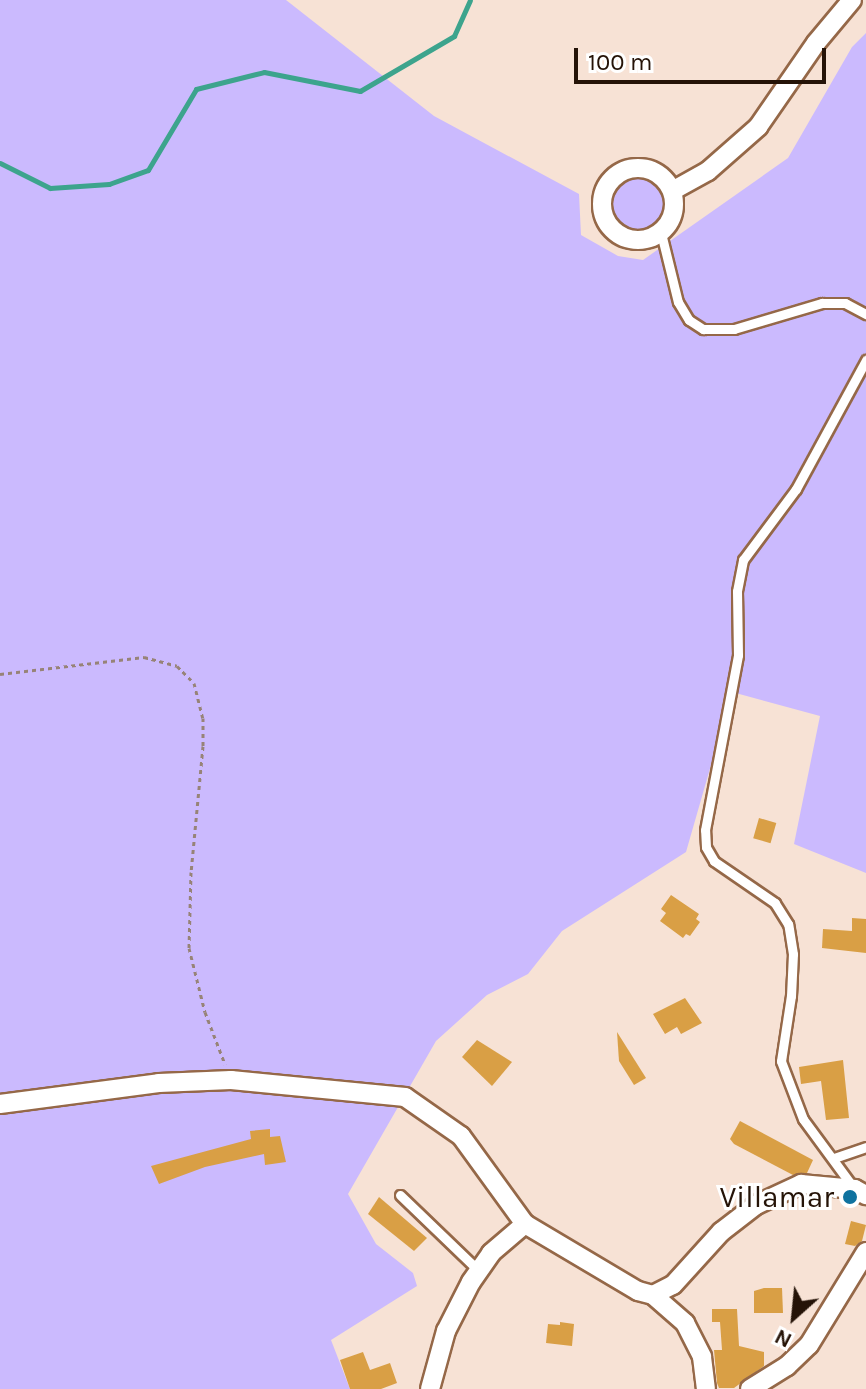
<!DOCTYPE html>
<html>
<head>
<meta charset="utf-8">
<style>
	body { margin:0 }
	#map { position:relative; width:866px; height:1389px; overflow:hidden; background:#f7e2d5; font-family:Karla,sans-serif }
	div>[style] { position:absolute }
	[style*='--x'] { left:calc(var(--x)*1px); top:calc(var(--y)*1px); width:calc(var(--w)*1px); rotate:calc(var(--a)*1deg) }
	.green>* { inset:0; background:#cbbafe }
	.round { border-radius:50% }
	.stream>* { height:5px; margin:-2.5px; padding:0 2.5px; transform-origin:2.5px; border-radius:2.5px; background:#3da48d }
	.building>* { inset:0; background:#d99f45; transform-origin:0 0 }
	.path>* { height:3px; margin-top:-1.5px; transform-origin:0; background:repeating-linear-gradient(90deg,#978377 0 4px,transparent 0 8px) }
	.roads { filter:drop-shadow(2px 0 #956848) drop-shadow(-2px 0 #956848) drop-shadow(0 2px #956848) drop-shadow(0 -2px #956848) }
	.service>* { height:9px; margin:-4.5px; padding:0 4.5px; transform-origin:4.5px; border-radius:4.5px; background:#fff }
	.minor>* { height:18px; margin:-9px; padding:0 9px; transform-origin:9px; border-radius:9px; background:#fff }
	.minor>.ring { margin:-9px; padding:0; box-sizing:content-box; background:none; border:18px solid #fff; border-radius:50% }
	.dots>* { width:22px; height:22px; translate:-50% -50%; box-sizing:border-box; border:4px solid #fff; border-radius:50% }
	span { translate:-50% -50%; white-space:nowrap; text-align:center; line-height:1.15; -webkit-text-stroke:6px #fff; paint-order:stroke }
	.poi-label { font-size:30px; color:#251307 }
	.right { translate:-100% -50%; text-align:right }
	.north { position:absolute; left:754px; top:1277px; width:80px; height:80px; -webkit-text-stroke:6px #fff; paint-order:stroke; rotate:207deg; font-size:22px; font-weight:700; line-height:32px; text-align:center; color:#251307 }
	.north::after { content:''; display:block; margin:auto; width:28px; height:36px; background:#251307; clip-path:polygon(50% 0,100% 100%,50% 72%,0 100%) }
	.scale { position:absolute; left:574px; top:48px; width:252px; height:36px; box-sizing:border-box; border:4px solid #251307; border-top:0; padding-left:10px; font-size:24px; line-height:28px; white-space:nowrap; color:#251307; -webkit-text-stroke:6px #fff; paint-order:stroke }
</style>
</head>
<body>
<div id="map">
	<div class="green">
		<i style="clip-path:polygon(0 0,286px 0,434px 116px,579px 194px,581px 235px,618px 256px,643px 260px,788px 158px,852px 47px,866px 33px,866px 873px,794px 844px,820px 716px,732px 692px,686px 852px,562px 931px,528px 974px,487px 995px,436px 1041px,348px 1194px,376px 1244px,413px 1273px,417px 1286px,331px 1340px,350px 1389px,0 1389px)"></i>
		<i class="round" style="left:613px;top:178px;width:52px;height:52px"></i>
	</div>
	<div class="stream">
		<i style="--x:0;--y:163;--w:56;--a:26.6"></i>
		<i style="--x:50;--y:188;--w:59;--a:-3.9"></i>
		<i style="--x:109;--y:184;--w:41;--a:-19.7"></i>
		<i style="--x:148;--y:170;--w:94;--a:-59.3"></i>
		<i style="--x:196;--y:89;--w:70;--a:-14"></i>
		<i style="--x:264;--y:72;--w:98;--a:11.2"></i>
		<i style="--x:360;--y:91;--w:109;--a:-30.3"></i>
		<i style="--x:454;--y:36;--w:39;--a:-66"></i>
	</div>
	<div class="building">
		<i style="left:759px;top:818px;width:18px;height:21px;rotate:16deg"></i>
		<i style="clip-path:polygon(671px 895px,699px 914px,696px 919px,700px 922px,690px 936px,686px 934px,683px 938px,660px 921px,666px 913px,661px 909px)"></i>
		<i style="clip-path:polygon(852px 918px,866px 919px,866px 953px,822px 948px,823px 929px,852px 931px)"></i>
		<i style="clip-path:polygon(685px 998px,702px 1023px,681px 1034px,677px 1027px,665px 1034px,653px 1014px)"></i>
		<i style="clip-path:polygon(617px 1032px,646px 1078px,634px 1085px,619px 1061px)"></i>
		<i style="clip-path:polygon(477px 1040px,512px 1062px,492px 1086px,462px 1057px)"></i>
		<i style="clip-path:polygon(843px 1060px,849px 1118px,826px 1120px,821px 1081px,801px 1084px,799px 1067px)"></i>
		<i style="clip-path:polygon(740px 1121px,813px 1160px,807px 1173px,793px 1175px,734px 1144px,730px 1139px)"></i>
		<i style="clip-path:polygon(270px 1129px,270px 1137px,280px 1136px,286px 1162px,265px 1165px,264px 1154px,205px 1167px,159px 1184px,151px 1166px,251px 1139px,250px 1131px)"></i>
		<i style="clip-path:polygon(379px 1197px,427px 1238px,414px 1251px,368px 1214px)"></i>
		<i style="clip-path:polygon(851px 1221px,866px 1225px,862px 1241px,855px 1246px,845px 1244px)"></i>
		<i style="clip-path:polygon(764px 1288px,782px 1288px,783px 1313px,754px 1313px,754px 1291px)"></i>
		<i style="clip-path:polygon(712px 1309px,737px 1309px,739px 1346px,764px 1352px,764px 1366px,734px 1388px,719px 1388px,717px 1383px,714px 1350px,722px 1350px,720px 1322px,712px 1322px)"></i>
		<i style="clip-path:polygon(560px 1322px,574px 1324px,572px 1346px,546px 1343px,548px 1324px,560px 1325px)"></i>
		<i style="clip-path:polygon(363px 1352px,370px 1370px,390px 1363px,397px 1383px,381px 1389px,350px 1389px,340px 1360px)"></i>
	</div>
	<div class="path">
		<i style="--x:0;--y:674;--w:145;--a:-6.7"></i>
		<i style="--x:144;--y:657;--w:34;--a:15"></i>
		<i style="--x:177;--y:666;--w:24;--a:45"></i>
		<i style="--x:194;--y:683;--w:36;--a:76"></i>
		<i style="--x:203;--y:718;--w:28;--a:90"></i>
		<i style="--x:203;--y:746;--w:127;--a:95.4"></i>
		<i style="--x:191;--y:872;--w:76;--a:91.5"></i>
		<i style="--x:189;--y:948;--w:66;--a:76"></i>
		<i style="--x:205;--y:1012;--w:56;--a:69"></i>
	</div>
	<div class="roads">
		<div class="service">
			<i style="--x:661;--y:233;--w:71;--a:76.2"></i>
			<i style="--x:678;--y:302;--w:21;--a:59"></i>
			<i style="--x:689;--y:320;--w:17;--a:33"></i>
			<i style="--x:703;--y:329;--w:31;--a:0"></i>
			<i style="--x:734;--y:329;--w:92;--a:-16.5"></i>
			<i style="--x:822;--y:303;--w:23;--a:0"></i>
			<i style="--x:845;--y:303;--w:24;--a:28"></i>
			<i style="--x:834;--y:1158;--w:34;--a:-19"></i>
			<i style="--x:853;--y:1187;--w:84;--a:-126.3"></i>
			<i style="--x:803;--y:1119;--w:62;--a:-110.8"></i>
			<i style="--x:781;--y:1061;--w:66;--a:-81.3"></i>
			<i style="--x:791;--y:996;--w:42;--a:-87.3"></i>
			<i style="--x:793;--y:954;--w:30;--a:-99"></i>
			<i style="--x:788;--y:924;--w:25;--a:-122"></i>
			<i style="--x:775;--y:903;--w:74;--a:-145.5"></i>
			<i style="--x:714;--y:861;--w:16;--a:-120"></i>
			<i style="--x:706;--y:847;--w:17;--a:-93"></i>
			<i style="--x:705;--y:830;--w:178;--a:-79.3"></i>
			<i style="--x:738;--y:655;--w:64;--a:-90.9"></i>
			<i style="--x:737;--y:591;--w:32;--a:-79"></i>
			<i style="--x:743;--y:560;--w:89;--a:-53.3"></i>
			<i style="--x:796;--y:489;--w:147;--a:-61.5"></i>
			<i style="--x:400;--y:1195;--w:110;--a:43.9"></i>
		</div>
		<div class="minor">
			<i class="ring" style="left:602px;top:168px;width:54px;height:54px"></i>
			<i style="--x:672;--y:191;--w:41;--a:-29.1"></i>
			<i style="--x:708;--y:171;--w:67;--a:-41.3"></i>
			<i style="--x:758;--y:127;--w:102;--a:-55.4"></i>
			<i style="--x:816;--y:43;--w:56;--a:-50.1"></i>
			<i style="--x:0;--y:1104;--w:160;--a:-7.5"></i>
			<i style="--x:159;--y:1083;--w:72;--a:-2.4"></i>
			<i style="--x:231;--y:1080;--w:175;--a:5.6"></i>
			<i style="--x:405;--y:1097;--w:68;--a:34.9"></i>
			<i style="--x:461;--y:1136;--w:109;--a:54"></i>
			<i style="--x:525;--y:1224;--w:131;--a:30.7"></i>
			<i style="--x:638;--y:1291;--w:16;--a:15"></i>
			<i style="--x:653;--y:1295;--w:22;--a:-27"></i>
			<i style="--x:673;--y:1285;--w:72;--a:-47.8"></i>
			<i style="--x:721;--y:1232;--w:44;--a:-37.6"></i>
			<i style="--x:756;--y:1205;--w:50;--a:-25"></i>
			<i style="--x:801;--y:1184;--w:54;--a:5.3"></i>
			<i style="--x:855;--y:1189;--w:13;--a:29"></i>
			<i style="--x:653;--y:1295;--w:43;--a:41.2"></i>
			<i style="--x:685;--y:1323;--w:38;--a:63"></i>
			<i style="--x:702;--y:1357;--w:32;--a:83"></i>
			<i style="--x:430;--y:1389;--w:60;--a:-74.6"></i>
			<i style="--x:446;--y:1331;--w:55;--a:-63"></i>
			<i style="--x:471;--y:1282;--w:35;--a:-55"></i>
			<i style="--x:491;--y:1253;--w:45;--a:-40.5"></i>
			<i style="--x:750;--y:1389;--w:44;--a:-31.9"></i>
			<i style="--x:787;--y:1366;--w:30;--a:-44"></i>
			<i style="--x:809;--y:1345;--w:109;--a:-58.5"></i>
		</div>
	</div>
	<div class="dots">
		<i style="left:850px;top:1197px;background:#0f729f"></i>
	</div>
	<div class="poi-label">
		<span class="right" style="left:834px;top:1197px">Villamar</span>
	</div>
	<div class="north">N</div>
	<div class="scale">100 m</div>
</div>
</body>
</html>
